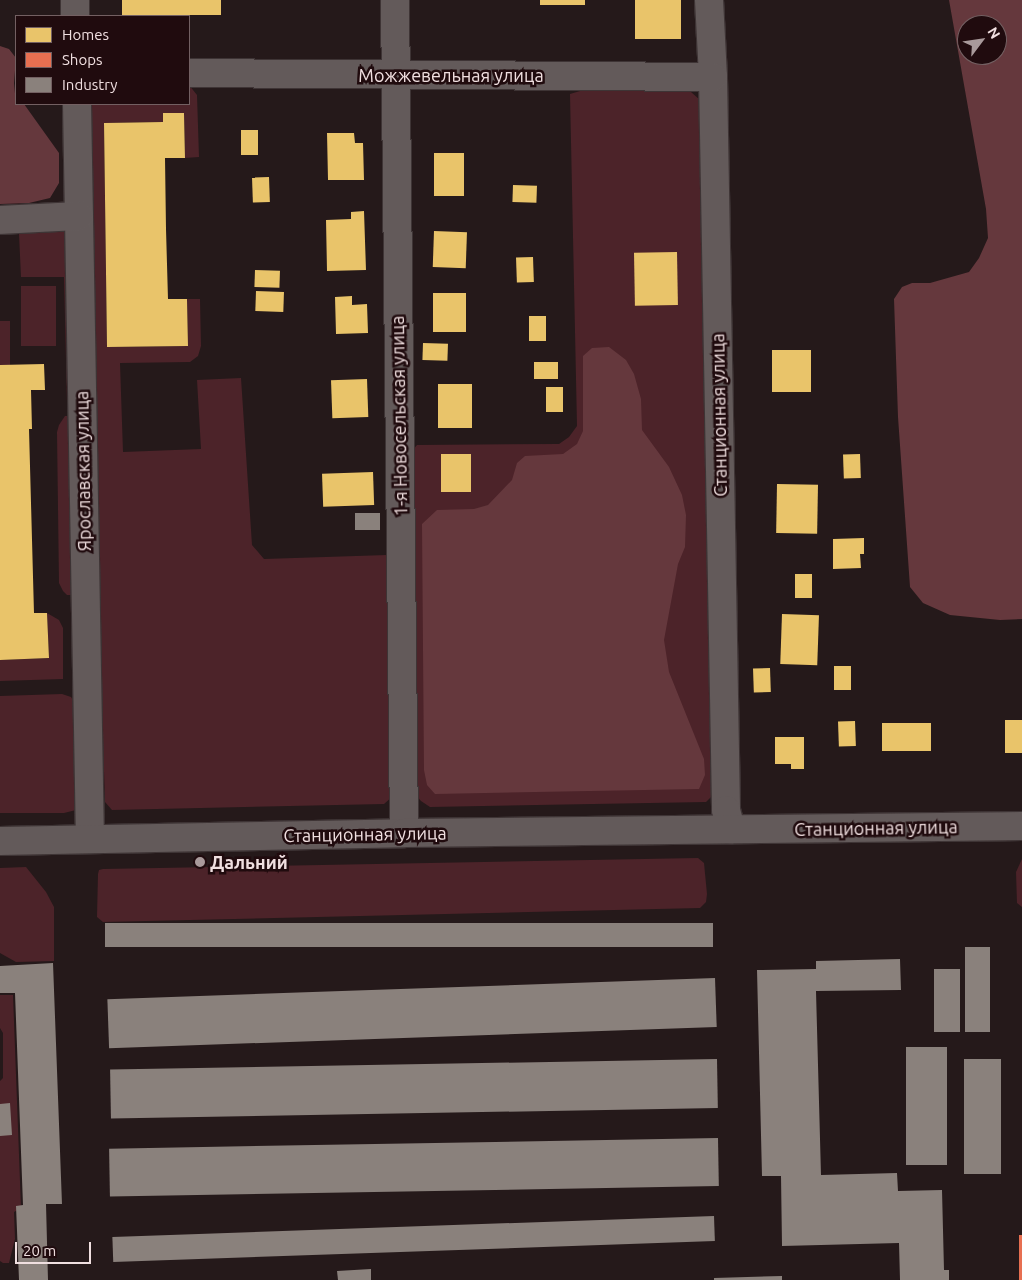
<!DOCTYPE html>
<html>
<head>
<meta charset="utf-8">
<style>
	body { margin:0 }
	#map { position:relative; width:1022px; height:1280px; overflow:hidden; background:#25191a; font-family:Ubuntu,sans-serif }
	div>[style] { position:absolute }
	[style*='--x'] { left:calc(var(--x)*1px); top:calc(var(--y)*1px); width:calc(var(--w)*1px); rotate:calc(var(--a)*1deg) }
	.green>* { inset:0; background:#4c2329; transform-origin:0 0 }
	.forest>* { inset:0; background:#65383d }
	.homes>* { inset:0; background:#e9c46a; transform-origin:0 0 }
	.shops>* { inset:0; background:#e76f51; transform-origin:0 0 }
	.industry>* { inset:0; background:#8a817c; transform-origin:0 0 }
	.roads { filter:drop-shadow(1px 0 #3e3435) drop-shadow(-1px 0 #3e3435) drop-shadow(0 1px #3e3435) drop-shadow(0 -1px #3e3435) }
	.minor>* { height:28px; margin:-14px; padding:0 14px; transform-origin:14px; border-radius:14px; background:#635a5a }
	.dots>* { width:14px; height:14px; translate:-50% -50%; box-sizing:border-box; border:2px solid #200b0e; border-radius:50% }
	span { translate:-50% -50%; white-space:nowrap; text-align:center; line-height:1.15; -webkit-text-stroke:5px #200b0e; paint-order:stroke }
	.street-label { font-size:18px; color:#f0dfe0 }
	.poi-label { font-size:18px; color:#f0dfe0; font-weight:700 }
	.left { translate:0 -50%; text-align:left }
	.legend { position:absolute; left:15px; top:15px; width:175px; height:90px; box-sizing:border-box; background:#200b0e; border:1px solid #736062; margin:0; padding:6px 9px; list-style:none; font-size:15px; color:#f0dfe0 }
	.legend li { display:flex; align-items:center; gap:10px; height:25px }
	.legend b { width:25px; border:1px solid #736062 }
	.north { position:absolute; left:957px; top:15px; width:50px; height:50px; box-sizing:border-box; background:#200b0e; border:1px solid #736062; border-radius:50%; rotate:59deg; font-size:14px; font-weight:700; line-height:20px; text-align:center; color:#f0dfe0 }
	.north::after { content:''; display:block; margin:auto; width:18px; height:22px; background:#a99a9b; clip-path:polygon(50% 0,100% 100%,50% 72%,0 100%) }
	.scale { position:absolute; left:15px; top:1242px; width:76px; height:22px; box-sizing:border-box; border:2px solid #f0dfe0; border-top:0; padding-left:6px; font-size:15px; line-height:18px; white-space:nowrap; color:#f0dfe0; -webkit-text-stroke:4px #200b0e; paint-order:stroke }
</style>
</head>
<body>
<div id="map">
	<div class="green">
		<i style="clip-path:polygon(189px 85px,197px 95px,199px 157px,185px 158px,184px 113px,163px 113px,163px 122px,104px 123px,107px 347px,188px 346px,187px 299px,200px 299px,201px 346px,198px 356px,190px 362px,120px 363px,123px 452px,201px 449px,197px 380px,241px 378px,252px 545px,264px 559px,387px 555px,393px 796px,384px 804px,112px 810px,105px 802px,94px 457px,89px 104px,189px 104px)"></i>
		<i style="clip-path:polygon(580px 91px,682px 91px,691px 92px,700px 100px,713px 795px,706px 802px,430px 807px,421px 801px,414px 793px,412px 451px,417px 445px,559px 444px,569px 437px,577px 426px,570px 94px)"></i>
		<i style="clip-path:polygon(0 226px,66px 227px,75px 394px,67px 403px,64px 277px,21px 277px,19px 234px,0 234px)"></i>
		<i style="left:21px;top:286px;width:35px;height:60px"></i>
		<i style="left:0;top:321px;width:10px;height:44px"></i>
		<i style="clip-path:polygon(65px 416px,74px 416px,76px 595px,67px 595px,63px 591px,59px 583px,57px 432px,59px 425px)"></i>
		<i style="clip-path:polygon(47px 613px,59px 620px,63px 628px,63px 679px,0 681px,0 660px,49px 658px)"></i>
		<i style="clip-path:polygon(62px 694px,71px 697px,76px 705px,80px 809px,64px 813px,0 813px,0 696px)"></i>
		<i style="clip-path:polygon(698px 858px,704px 863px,707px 894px,706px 902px,700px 908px,103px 922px,97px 917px,98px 874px,99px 870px,103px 869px)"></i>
		<i style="clip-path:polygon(1022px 859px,1022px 907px,1017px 903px,1016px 872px)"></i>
		<i style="clip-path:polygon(26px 867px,46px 892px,54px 907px,54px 961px,16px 962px,0 953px,0 868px)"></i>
		<i style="clip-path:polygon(0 995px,13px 995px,21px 1208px,14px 1212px,15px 1239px,9px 1263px,3px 1263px,0 1261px,0 1081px,3px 1078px,3px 1033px,0 1028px)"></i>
	</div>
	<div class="forest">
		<i style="clip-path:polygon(evenodd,949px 0,1022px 0,1022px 619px,1000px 620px,950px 615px,923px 603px,910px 587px,898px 417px,894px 299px,902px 287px,912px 283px,930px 283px,969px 272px,979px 258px,988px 238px,986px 209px,949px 0,967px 25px,997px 25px,997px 55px,967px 55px,967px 25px)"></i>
		<i style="clip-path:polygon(0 46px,9px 49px,16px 58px,14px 83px,16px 104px,24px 104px,59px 153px,59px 183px,50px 198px,29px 203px,0 204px)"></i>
		<i style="clip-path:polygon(609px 347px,626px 360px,634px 374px,641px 399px,642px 430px,669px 467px,682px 495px,686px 515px,685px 547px,678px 564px,664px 640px,669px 672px,704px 759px,705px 775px,699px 789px,435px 794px,427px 785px,424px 770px,422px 524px,437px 510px,474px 509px,488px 505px,512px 480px,517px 463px,525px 456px,563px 454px,577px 444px,583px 431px,583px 356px,592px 348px)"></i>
	</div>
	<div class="homes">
		<i style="left:122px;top:0;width:99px;height:15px"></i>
		<i style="left:540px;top:0;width:45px;height:5px"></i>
		<i style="left:635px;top:0;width:46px;height:39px"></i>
		<i style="clip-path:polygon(163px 113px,184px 113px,185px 158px,165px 158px,166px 229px,168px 299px,187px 299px,188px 346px,107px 347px,104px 123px,163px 122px)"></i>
		<i style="left:241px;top:130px;width:17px;height:25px"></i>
		<i style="clip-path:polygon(327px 133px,354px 133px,355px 143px,363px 143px,364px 180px,328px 180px)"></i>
		<i style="left:434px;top:153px;width:30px;height:43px"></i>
		<i style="left:269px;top:177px;width:25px;height:17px;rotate:88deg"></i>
		<i style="left:513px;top:185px;width:24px;height:17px;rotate:2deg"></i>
		<i style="clip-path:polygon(364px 211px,366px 270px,327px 271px,326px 220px,351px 219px,351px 212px)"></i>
		<i style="left:434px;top:231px;width:33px;height:36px;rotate:2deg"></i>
		<i style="left:677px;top:252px;width:53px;height:43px;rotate:89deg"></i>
		<i style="left:533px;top:257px;width:25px;height:17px;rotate:88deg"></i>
		<i style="left:255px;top:270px;width:25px;height:17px;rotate:2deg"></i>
		<i style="left:256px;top:291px;width:28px;height:20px;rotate:2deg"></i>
		<i style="left:433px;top:293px;width:33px;height:39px"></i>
		<i style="clip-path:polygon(352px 296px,352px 305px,367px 304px,368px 333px,336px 334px,335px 297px)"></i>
		<i style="left:546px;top:316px;width:25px;height:17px;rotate:90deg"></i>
		<i style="left:423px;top:343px;width:25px;height:17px;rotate:2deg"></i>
		<i style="left:811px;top:350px;width:42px;height:39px;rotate:90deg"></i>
		<i style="left:534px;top:362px;width:24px;height:17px"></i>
		<i style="clip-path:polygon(44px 364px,45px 390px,31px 390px,32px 429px,29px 429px,34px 613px,47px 613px,49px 658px,0 660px,0 365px)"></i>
		<i style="left:367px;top:379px;width:38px;height:36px;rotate:88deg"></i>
		<i style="left:438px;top:384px;width:34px;height:44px"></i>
		<i style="left:546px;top:387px;width:17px;height:25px"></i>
		<i style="left:441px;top:454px;width:30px;height:38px"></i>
		<i style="left:860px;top:454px;width:24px;height:17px;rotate:88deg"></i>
		<i style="left:373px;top:472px;width:33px;height:51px;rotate:88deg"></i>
		<i style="left:777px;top:484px;width:41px;height:49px;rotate:1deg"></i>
		<i style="clip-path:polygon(864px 538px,864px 554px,860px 554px,861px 568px,833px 569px,833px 539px)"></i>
		<i style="left:795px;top:574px;width:17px;height:24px"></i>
		<i style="left:782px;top:614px;width:37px;height:50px;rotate:2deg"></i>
		<i style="left:834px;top:666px;width:17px;height:24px"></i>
		<i style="left:770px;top:668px;width:24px;height:17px;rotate:88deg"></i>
		<i style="left:1022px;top:720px;width:33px;height:17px;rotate:90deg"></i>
		<i style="left:855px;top:721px;width:25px;height:17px;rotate:88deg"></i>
		<i style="left:931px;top:723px;width:28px;height:49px;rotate:90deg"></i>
		<i style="clip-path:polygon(775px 737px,804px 737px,804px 769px,791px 769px,791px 764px,775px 764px)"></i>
	</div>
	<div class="shops">
		<i style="left:1019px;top:1235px;width:3px;height:45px"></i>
	</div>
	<div class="industry">
		<i style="left:380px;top:513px;width:17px;height:25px;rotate:90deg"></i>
		<i style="left:713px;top:923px;width:24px;height:608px;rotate:90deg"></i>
		<i style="left:965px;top:947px;width:25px;height:85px"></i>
		<i style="clip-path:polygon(900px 959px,901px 990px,816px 991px,821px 1175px,897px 1173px,898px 1191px,942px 1190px,944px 1270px,949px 1270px,949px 1280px,900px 1280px,899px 1243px,782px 1246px,781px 1176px,762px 1176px,757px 970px,816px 969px,816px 961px)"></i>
		<i style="clip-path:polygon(53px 963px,62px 1204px,46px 1204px,48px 1280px,19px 1280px,16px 1206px,23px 1205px,15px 993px,0 993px,0 966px)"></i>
		<i style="left:934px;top:969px;width:26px;height:63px"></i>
		<i style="left:715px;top:978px;width:49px;height:608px;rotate:88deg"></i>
		<i style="left:906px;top:1047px;width:41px;height:118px"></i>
		<i style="left:717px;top:1059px;width:49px;height:607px;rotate:89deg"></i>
		<i style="left:1001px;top:1059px;width:115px;height:37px;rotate:90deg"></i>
		<i style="clip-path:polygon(10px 1103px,12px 1135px,0 1136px,0 1104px)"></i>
		<i style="left:718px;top:1138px;width:48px;height:609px;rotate:89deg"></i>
		<i style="left:714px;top:1216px;width:25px;height:602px;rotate:88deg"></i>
		<i style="clip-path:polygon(371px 1269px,371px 1280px,338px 1280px,337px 1271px)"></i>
		<i style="clip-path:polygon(782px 1276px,782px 1280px,714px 1280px,714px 1278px)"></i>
	</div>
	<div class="roads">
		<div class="minor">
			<i style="--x:75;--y:0;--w:16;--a:90"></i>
			<i style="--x:395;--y:0;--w:833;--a:89.38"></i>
			<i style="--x:709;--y:0;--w:77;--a:87"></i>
			<i style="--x:713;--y:77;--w:733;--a:88.98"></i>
			<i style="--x:726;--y:810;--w:20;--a:75"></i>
			<i style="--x:189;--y:73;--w:524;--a:0.44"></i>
			<i style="--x:77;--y:104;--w:735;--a:88.99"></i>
			<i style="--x:0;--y:220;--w:79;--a:-2.9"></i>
			<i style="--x:0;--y:841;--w:404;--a:-1.1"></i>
			<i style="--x:404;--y:833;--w:618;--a:-0.65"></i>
		</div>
	</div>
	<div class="dots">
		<i style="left:200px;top:862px;background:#a99a9b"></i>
	</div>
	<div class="street-label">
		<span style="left:451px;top:75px">Можжевельная улица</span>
		<span style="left:719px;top:415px;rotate:-91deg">Станционная улица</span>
		<span style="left:399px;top:416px;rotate:-91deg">1-я Новосельская улица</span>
		<span style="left:83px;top:471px;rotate:-91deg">Ярославская улица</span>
		<span style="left:876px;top:828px;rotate:-1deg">Станционная улица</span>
		<span style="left:365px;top:834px;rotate:-1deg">Станционная улица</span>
	</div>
	<div class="poi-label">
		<span class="left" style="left:210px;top:862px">Дальний</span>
	</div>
	<ul class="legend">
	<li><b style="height:14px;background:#e9c46a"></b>Homes</li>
	<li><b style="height:14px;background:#e76f51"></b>Shops</li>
	<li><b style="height:14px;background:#8a817c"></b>Industry</li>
	</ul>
	<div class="north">N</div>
	<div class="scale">20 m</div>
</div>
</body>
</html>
